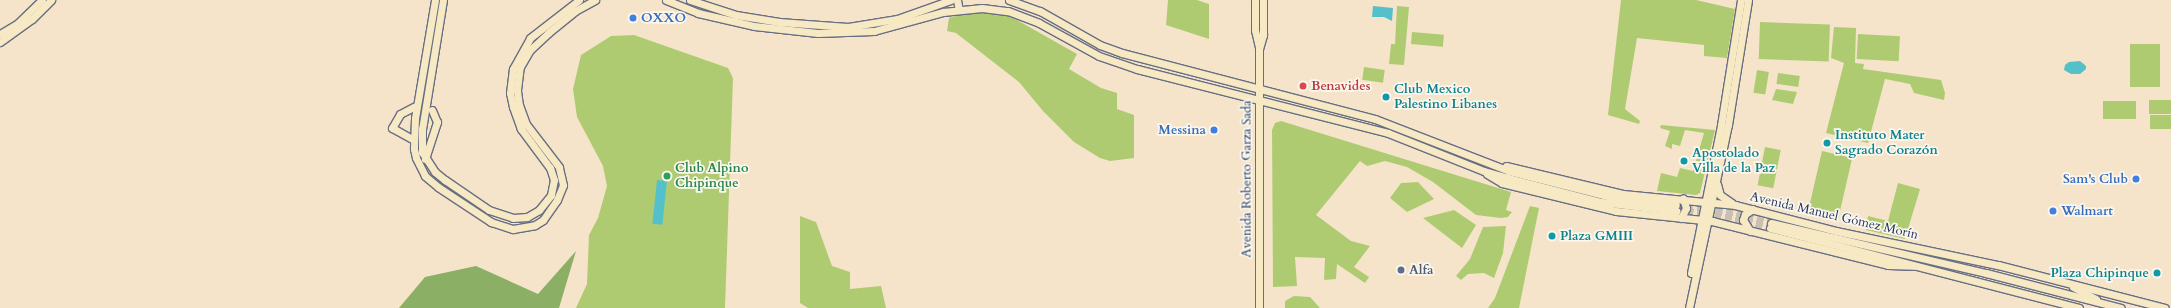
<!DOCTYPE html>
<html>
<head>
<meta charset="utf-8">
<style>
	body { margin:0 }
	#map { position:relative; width:2171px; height:308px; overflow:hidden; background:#f5e4ca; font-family:Cardo,serif }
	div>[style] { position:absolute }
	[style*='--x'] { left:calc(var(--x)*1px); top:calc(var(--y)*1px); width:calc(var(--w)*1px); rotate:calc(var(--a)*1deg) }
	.green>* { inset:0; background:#afcb72; transform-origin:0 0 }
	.forest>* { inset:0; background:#8baf64 }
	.water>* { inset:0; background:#54c1ca; transform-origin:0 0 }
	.secondary-tunnel>* { height:7px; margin-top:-3.5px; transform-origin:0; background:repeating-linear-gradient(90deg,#c9c0b4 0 7px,transparent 0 10.5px) }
	.roads { filter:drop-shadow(1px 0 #676e84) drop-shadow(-1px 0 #676e84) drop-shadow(0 1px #676e84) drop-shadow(0 -1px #676e84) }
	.secondary>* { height:7px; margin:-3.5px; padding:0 3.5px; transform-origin:3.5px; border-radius:3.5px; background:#f6e9c3 }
	.dots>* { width:11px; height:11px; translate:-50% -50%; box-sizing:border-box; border:2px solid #fbf7ec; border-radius:50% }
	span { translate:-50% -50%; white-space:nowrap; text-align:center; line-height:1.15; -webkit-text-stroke:3.5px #fbf7ec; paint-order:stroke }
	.shop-label { font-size:13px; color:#366cbe; font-weight:700 }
	.left { translate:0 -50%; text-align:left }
	.right { translate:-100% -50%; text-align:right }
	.health-label { font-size:13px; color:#be3a42; font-weight:700 }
	.culture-label { font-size:13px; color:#0d838f; font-weight:700 }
	.leisure-label { font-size:13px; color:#27864d; font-weight:700 }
	.street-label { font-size:13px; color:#1b2f5e }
	.service-label { font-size:13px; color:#4e5e75; font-weight:700 }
</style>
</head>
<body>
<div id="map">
	<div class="green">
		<i style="clip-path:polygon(1168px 0,1197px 0,1209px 4px,1209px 39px,1166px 25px)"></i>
		<i style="clip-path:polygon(1621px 0,1696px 0,1735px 9px,1727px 58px,1704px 56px,1704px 45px,1637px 38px,1625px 109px,1640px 121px,1639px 124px,1608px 115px)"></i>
		<i style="clip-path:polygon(1397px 6px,1409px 7px,1404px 65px,1389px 64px,1391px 44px,1395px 44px)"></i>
		<i style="clip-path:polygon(971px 11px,995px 11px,1015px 19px,1077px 54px,1069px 69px,1101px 88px,1117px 93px,1117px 109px,1134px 115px,1134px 158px,1110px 161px,1100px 158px,1074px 142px,1043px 111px,1019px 82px,956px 33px,947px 31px,949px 18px)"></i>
		<i style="left:1760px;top:22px;width:70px;height:37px;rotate:2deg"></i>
		<i style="clip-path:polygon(1834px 27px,1856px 28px,1855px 63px,1864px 64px,1863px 69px,1941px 80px,1945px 93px,1944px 100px,1914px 93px,1910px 84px,1885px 79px,1868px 143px,1826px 133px,1844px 63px,1831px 58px)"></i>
		<i style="left:1412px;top:32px;width:32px;height:12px;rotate:5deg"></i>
		<i style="left:1858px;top:34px;width:42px;height:25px;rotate:3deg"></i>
		<i style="clip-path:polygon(634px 35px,728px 68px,733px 78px,725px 308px,576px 308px,587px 284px,589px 235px,598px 218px,607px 186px,603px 166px,577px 117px,573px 89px,581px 55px,611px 36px)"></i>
		<i style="left:2130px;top:44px;width:30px;height:43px"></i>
		<i style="left:1364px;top:67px;width:21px;height:13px;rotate:8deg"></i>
		<i style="left:1757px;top:70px;width:12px;height:23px;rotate:9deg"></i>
		<i style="left:1778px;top:73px;width:22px;height:11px;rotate:8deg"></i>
		<i style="clip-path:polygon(1776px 89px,1797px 92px,1793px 104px,1772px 100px)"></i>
		<i style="left:2149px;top:100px;width:22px;height:14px"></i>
		<i style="left:2136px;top:101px;width:18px;height:33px;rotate:90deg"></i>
		<i style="left:2150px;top:115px;width:21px;height:14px"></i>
		<i style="clip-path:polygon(1281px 121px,1511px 192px,1506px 210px,1512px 212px,1508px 217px,1501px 218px,1476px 215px,1433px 182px,1407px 167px,1385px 161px,1367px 166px,1360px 161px,1316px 215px,1351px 241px,1370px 246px,1354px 267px,1369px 277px,1365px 283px,1337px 264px,1336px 279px,1324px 280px,1325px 258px,1295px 257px,1297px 286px,1273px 287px,1272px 130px,1275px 123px)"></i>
		<i style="clip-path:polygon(1661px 125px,1715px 130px,1700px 193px,1696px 195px,1657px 191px,1661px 173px,1677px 177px,1680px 168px,1693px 171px,1704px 133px,1685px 130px,1680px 146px,1672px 144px,1672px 149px,1665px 146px,1670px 131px,1660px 128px)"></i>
		<i style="left:1765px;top:147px;width:16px;height:39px;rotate:11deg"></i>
		<i style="left:1822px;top:151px;width:31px;height:62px;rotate:13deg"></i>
		<i style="clip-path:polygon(1418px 182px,1434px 199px,1407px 212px,1390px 198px,1401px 183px)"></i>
		<i style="clip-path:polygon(1898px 183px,1920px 189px,1905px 239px,1866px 230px,1868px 216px,1888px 221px)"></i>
		<i style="clip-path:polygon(1530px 206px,1539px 208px,1519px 308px,1488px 308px,1495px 298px)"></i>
		<i style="clip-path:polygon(1454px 210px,1476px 225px,1462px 248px,1423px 218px)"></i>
		<i style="clip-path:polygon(800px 216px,816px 222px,832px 266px,850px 272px,850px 289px,881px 286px,886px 308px,808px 308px,800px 303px)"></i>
		<i style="clip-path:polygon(1506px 226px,1503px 253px,1494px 278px,1484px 273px,1468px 274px,1461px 280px,1456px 276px,1470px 259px,1483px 227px)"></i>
		<i style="clip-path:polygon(1294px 296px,1310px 297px,1320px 308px,1285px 308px,1285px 301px)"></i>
	</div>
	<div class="forest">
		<i style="clip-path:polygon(576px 251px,559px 308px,399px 308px,425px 277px,476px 266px,538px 294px)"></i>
	</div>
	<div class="water">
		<i style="clip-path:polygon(1373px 6px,1393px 8px,1392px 21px,1384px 17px,1372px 17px)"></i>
		<i style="clip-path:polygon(2080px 61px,2086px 66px,2086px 69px,2080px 74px,2071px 74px,2064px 70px,2065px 65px,2069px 62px)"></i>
		<i style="left:657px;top:180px;width:10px;height:44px;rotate:6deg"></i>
	</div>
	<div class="secondary-tunnel">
		<i style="--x:1676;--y:205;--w:40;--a:4.3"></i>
		<i style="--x:1716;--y:208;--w:57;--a:15.3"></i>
		<i style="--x:1676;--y:211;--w:39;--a:3"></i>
		<i style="--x:1715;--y:213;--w:57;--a:15.3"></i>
	</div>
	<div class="roads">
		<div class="secondary">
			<i style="--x:435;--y:0;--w:120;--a:99.6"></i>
			<i style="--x:415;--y:118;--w:31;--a:92"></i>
			<i style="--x:414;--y:149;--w:9;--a:77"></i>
			<i style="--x:416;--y:158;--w:20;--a:63"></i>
			<i style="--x:425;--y:176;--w:17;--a:40"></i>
			<i style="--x:438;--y:187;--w:64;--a:33.4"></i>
			<i style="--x:491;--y:222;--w:23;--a:18"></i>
			<i style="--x:513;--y:229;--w:22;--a:-10"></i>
			<i style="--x:535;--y:225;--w:9;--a:-32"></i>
			<i style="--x:543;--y:220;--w:24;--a:-55"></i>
			<i style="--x:557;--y:200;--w:16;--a:-68"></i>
			<i style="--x:563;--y:185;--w:18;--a:-103"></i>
			<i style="--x:559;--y:167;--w:54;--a:-127.5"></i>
			<i style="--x:526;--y:124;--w:20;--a:-110"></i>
			<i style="--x:519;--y:105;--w:15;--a:-98"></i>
			<i style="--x:517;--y:90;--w:23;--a:-83"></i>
			<i style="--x:520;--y:67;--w:20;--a:-60"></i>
			<i style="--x:530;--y:50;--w:25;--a:-43"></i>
			<i style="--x:548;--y:33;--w:35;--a:-39"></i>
			<i style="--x:575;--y:11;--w:23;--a:-29"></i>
			<i style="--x:443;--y:0;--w:131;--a:99.2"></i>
			<i style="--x:422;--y:129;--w:23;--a:90"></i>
			<i style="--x:422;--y:152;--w:24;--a:57"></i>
			<i style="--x:435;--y:172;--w:13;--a:39"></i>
			<i style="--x:445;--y:180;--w:53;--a:34.3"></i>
			<i style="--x:489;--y:210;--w:25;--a:18"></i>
			<i style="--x:513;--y:218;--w:14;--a:-4"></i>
			<i style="--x:527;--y:217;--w:14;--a:-30"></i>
			<i style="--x:539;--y:210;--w:19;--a:-51"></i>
			<i style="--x:551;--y:195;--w:15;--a:-79"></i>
			<i style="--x:554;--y:180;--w:13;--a:-108"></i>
			<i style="--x:550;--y:168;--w:49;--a:-126.6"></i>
			<i style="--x:521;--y:129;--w:23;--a:-110"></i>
			<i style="--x:513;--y:107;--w:14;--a:-102"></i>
			<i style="--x:510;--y:93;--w:24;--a:-83"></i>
			<i style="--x:513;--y:69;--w:35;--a:-61"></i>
			<i style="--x:530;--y:38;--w:62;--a:-37.8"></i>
			<i style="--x:666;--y:0;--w:35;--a:22"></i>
			<i style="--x:698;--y:13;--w:57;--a:13.1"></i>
			<i style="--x:754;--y:26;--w:64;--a:6.2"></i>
			<i style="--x:818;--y:33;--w:56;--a:-2"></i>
			<i style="--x:874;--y:31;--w:72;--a:-15.4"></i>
			<i style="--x:943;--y:12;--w:39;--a:-6"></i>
			<i style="--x:982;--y:8;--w:26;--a:7"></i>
			<i style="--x:1008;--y:11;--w:33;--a:21"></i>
			<i style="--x:1039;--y:23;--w:68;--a:28.8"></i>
			<i style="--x:1099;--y:56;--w:40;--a:18.9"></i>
			<i style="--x:1137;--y:69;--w:259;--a:14.3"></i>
			<i style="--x:1388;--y:133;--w:103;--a:21.6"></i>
			<i style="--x:1484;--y:171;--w:36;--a:16"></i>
			<i style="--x:1519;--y:181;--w:85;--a:14.4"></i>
			<i style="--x:1601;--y:202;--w:76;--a:6.8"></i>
			<i style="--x:690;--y:0;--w:48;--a:18.1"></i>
			<i style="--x:736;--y:15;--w:44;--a:9.2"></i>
			<i style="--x:779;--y:22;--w:69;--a:4.1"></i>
			<i style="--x:848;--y:27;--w:50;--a:-9.3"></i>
			<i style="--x:897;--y:19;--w:57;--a:-19.4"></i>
			<i style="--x:957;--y:0;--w:10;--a:79"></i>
			<i style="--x:1009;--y:0;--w:33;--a:20"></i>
			<i style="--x:1040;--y:11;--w:69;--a:29.5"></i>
			<i style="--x:1100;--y:45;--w:23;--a:20"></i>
			<i style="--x:1122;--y:53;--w:261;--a:14.6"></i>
			<i style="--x:1375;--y:119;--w:144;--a:21.2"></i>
			<i style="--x:1509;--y:171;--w:118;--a:14.3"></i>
			<i style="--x:1623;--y:200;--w:53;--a:5.4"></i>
			<i style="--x:1255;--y:0;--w:30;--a:90"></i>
			<i style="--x:1255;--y:30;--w:17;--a:77"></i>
			<i style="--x:0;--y:34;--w:21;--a:-31"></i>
			<i style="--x:18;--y:23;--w:33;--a:-44"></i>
			<i style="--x:0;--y:42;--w:39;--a:-36"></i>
			<i style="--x:32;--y:19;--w:27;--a:-45"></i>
			<i style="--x:414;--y:140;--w:25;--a:-151"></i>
			<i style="--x:392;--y:128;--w:16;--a:-60"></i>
			<i style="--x:400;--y:114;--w:16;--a:-27"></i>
			<i style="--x:425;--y:159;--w:39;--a:-72"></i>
			<i style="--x:437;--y:122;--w:13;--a:-113"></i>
			<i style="--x:1506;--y:166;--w:120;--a:13.5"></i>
			<i style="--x:1623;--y:194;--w:113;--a:5.6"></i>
			<i style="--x:1735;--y:205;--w:104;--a:14.4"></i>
			<i style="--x:1836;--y:231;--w:166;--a:11.9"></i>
			<i style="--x:1998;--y:265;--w:172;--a:14.4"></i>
			<i style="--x:1487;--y:174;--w:17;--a:31"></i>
			<i style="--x:1502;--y:183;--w:117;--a:13.8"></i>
			<i style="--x:1616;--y:211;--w:97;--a:5.9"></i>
			<i style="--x:1712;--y:221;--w:181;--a:14"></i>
			<i style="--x:1888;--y:265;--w:25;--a:2"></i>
			<i style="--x:1717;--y:184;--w:11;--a:75"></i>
			<i style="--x:1720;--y:195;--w:14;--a:34"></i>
			<i style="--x:1681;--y:218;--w:11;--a:-63"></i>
			<i style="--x:1686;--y:208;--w:10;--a:-107"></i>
			<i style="--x:1771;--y:223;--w:221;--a:13.1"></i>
			<i style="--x:1986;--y:273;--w:139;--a:14.5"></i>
			<i style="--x:1770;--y:228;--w:319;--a:14.5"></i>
			<i style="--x:1750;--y:231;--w:13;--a:-122"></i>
			<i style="--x:1743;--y:220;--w:6;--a:-72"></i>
			<i style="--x:1745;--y:214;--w:9;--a:-32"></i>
			<i style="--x:1691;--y:273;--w:151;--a:-78.5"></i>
			<i style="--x:1721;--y:125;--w:127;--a:-80.9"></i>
			<i style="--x:2073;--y:287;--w:26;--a:28"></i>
			<i style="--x:1259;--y:308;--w:259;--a:-90"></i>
			<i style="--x:1259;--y:49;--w:15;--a:-74"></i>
			<i style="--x:1263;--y:35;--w:35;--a:-90"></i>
			<i style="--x:1689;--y:308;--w:187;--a:-78"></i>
			<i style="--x:1728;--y:125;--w:127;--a:-80.9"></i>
		</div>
	</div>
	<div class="dots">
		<i style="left:633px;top:18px;background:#3f7fe0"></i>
		<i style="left:1303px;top:86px;background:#e0444e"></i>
		<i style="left:1386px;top:97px;background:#0f9aa8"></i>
		<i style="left:1214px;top:130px;background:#3f7fe0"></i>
		<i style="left:1827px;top:143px;background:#0f9aa8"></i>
		<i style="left:1684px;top:161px;background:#0f9aa8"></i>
		<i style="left:667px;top:176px;background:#2e9e5b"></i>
		<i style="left:2136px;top:179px;background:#3f7fe0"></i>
		<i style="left:2053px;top:211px;background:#3f7fe0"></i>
		<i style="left:1552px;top:236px;background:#0f9aa8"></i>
		<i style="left:1401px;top:270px;background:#5c6f8a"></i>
		<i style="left:2157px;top:273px;background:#0f9aa8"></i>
	</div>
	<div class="shop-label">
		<span class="left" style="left:641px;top:18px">OXXO</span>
		<span class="right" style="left:1206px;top:130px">Messina</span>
		<span class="right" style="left:2128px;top:179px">Sam's Club</span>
		<span class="left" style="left:2061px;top:211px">Walmart</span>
	</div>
	<div class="health-label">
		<span class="left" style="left:1311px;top:86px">Benavides</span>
	</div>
	<div class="culture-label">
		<span class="left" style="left:1394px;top:97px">Club Mexico<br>Palestino Libanes</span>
		<span class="left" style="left:1835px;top:143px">Instituto Mater<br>Sagrado Corazón</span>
		<span class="left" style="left:1692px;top:161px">Apostolado<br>Villa de la Paz</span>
		<span class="left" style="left:1560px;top:236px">Plaza GMIII</span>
		<span class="right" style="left:2149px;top:273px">Plaza Chipinque</span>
	</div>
	<div class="leisure-label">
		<span class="left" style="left:675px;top:176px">Club Alpino<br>Chipinque</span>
	</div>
	<div class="street-label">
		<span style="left:1247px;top:179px;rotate:-90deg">Avenida Roberto Garza Sada</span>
		<span style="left:1834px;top:216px;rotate:13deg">Avenida Manuel Gómez Morín</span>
	</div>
	<div class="service-label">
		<span class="left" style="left:1409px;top:270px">Alfa</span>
	</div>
</div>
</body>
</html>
